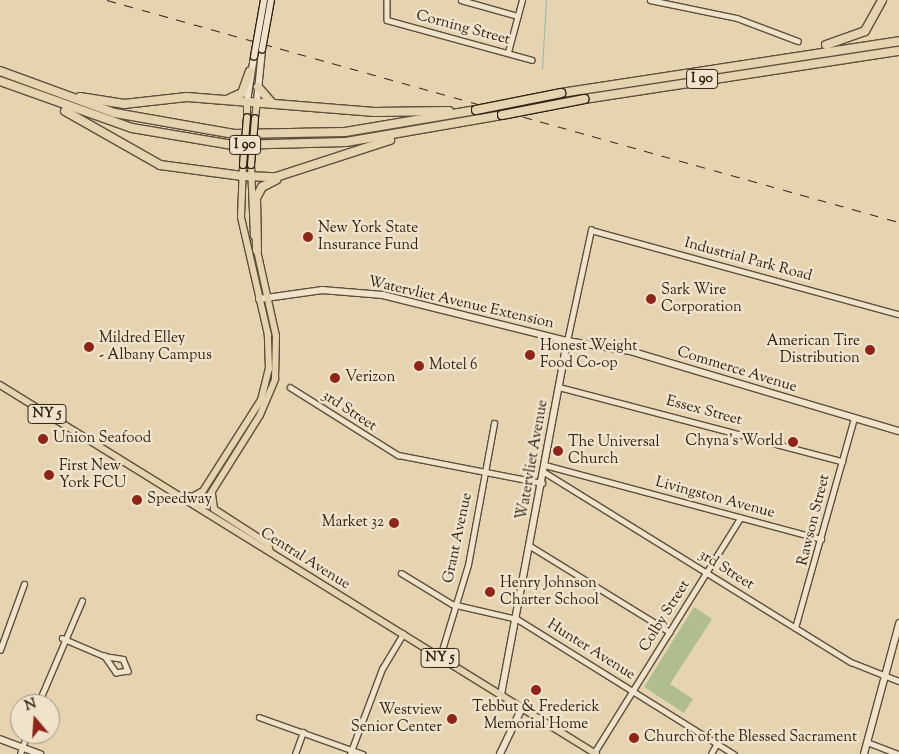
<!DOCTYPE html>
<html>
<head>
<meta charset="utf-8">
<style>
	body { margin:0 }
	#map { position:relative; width:899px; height:754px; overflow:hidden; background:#e6d4b1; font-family:"Sorts Mill Goudy",serif }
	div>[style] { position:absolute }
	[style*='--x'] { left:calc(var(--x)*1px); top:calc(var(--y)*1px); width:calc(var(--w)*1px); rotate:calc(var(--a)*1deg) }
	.green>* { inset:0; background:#b0be8f }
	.stream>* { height:1px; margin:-0.5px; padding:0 0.5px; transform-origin:0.5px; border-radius:0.5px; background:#97b7b2 }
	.roads { filter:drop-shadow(1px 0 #5c4f3b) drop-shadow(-1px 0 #5c4f3b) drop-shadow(0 1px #5c4f3b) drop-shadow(0 -1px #5c4f3b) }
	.street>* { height:4.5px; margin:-2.25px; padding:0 2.25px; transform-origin:2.25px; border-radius:2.25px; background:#efe3cc }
	.secondary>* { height:5.5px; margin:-2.75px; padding:0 2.75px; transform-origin:2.75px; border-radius:2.75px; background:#efe3cc }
	.primary>* { height:6px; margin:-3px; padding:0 3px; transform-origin:3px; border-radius:3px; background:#e6d4b1 }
	.highway>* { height:8px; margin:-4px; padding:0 4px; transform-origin:4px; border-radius:4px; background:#e6d4b1 }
	.rail>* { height:1px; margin-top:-0.5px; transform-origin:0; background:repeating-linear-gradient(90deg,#2e2314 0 9px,transparent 0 18px) }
	.bridges { filter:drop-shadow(1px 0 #2e2314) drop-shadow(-1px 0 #2e2314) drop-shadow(0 1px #2e2314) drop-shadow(0 -1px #2e2314) }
	.secondary-bridge>* { height:5.5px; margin:-2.75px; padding:0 2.75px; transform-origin:2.75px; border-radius:2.75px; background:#efe3cc }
	.primary-bridge>* { height:6px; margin:-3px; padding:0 3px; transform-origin:3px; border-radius:3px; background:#e6d4b1 }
	.highway-bridge>* { height:8px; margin:-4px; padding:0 4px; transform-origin:4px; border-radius:4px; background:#e6d4b1 }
	.dots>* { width:14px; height:14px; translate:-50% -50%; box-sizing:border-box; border:2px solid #efe3cc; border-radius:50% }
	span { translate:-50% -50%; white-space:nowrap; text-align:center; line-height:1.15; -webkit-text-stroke:5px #efe3cc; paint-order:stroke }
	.shield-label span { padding:1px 4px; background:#efe3cc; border:1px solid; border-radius:4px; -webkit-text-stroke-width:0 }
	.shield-label { font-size:14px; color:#2e2314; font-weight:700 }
	.street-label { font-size:15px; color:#2e2314 }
	.poi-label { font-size:15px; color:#2e2314 }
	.left { translate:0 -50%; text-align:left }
	.right { translate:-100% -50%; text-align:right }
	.north { position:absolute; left:10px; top:694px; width:50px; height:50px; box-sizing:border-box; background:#efe3cc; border:1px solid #a29682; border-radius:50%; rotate:342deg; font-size:14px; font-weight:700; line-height:20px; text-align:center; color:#2e2314 }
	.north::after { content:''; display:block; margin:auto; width:18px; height:22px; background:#8f2418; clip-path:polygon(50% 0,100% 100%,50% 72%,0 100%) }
</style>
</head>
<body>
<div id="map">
	<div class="green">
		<i style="clip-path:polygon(694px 607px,712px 619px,670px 684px,693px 699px,684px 713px,644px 687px)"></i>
	</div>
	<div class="stream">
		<i style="--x:542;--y:69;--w:69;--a:-86.7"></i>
	</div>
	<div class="roads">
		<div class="street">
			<i style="--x:387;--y:0;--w:20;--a:90"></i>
			<i style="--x:387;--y:20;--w:150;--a:15.4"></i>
			<i style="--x:461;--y:0;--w:59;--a:15.7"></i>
			<i style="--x:650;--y:0;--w:89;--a:11.7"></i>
			<i style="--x:737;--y:18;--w:65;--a:20.7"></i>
			<i style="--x:508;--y:52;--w:54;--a:-74.9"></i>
			<i style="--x:567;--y:341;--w:114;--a:-77.8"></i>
			<i style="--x:591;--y:230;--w:319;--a:15.3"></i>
			<i style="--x:290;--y:387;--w:128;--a:32.2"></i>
			<i style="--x:398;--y:455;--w:147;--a:11"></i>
			<i style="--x:559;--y:387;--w:293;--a:14.7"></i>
			<i style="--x:545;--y:465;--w:286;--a:15"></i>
			<i style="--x:544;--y:472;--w:361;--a:31.8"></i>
			<i style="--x:851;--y:662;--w:52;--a:21.6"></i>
			<i style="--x:530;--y:546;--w:164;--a:31.6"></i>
			<i style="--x:401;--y:573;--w:60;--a:31.3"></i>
			<i style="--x:452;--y:604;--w:67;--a:13"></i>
			<i style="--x:517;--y:619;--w:256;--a:31.9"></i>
			<i style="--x:795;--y:628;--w:218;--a:-74.3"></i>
			<i style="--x:62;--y:638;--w:46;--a:23.2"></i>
			<i style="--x:0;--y:650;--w:70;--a:-70"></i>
			<i style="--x:104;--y:656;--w:19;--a:9"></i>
			<i style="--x:123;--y:659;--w:13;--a:67"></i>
			<i style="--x:128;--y:671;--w:12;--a:171"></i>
			<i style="--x:116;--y:673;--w:21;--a:-125"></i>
			<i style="--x:440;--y:657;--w:96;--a:-73.1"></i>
			<i style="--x:468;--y:565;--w:144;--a:-79.6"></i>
			<i style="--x:38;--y:704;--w:112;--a:-66.9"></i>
			<i style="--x:259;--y:717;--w:110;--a:19.6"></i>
			<i style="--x:867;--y:742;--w:34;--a:21"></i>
			<i style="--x:594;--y:753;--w:277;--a:-58.1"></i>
			<i style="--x:20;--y:754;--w:21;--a:-71"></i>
			<i style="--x:295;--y:754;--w:23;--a:-70"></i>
			<i style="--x:350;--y:754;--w:91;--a:-69.4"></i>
			<i style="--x:382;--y:669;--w:41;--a:-59"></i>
			<i style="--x:711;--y:754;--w:13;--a:-61"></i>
		</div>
		<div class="secondary">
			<i style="--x:247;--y:101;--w:45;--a:-81"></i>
			<i style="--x:257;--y:101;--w:51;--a:-84.4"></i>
			<i style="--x:259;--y:299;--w:64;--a:-8.1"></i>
			<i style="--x:322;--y:290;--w:61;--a:4.7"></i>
			<i style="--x:383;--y:295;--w:190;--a:14"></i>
			<i style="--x:567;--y:341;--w:64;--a:9"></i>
			<i style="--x:630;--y:351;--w:281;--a:16.6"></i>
			<i style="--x:501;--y:695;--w:360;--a:-79.4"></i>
			<i style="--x:0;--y:739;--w:43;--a:20.6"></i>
			<i style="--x:500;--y:754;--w:51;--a:-64.4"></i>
			<i style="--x:864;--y:754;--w:135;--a:-74.9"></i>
		</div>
		<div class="primary">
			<i style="--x:247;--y:117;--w:16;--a:-90"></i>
			<i style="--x:255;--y:118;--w:17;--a:-83"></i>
			<i style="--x:251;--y:165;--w:71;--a:87.6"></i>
			<i style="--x:0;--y:385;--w:701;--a:31.76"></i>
			<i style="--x:212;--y:494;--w:15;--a:82"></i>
			<i style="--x:214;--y:509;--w:64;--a:32.9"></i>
			<i style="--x:268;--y:544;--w:8;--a:76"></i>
			<i style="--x:181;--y:495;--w:11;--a:10"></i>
			<i style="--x:192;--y:497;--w:10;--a:-29"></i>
			<i style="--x:194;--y:505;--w:125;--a:-57.5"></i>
			<i style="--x:261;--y:400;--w:32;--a:-76"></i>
			<i style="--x:269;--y:369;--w:34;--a:-92"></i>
			<i style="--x:268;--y:335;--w:121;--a:-102.9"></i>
			<i style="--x:241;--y:217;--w:52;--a:-87.8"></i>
			<i style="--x:201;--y:509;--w:111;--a:-57.9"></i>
			<i style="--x:260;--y:415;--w:39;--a:-67"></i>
			<i style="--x:275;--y:379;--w:43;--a:-88.7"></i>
			<i style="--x:276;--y:336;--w:92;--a:-102.5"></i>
		</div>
		<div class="highway">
			<i style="--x:826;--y:45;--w:41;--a:-19.7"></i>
			<i style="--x:865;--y:31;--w:35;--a:-61"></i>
			<i style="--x:0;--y:71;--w:122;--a:20.1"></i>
			<i style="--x:115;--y:113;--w:121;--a:10"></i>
			<i style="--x:234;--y:134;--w:111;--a:-1"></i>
			<i style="--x:345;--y:132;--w:133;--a:-9.5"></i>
			<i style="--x:0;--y:81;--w:140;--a:19.6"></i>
			<i style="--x:132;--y:128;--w:102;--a:9.6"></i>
			<i style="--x:233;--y:145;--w:113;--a:-1.5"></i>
			<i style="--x:346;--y:142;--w:158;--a:-9.8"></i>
			<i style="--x:258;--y:87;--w:20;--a:49"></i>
			<i style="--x:561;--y:93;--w:342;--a:-8.7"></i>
			<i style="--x:80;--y:97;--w:45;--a:9"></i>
			<i style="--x:124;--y:104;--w:63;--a:-6.3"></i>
			<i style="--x:187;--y:97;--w:188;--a:4.6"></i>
			<i style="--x:374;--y:112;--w:75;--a:-0.8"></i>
			<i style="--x:229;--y:99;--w:14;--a:-25"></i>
			<i style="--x:242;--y:93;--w:23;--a:-70"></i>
			<i style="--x:584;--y:99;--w:319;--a:-8.7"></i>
			<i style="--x:65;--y:111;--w:109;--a:29.6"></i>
			<i style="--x:160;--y:165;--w:83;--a:7.6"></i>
			<i style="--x:242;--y:176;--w:34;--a:2"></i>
			<i style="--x:276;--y:177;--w:120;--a:-18"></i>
			<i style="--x:257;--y:250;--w:52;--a:-91.1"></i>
			<i style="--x:256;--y:198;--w:13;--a:-61"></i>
			<i style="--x:262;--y:187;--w:16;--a:-27"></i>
		</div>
	</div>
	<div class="rail">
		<i style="--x:107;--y:0;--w:823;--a:15.66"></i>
	</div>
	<div class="bridges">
		<div class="secondary-bridge">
			<i style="--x:262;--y:50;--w:51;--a:-79.8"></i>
			<i style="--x:254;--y:57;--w:58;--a:-80"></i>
		</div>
		<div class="primary-bridge">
			<i style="--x:243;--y:165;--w:48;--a:-85.2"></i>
			<i style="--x:251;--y:165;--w:47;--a:-85.1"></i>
		</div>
		<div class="highway-bridge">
			<i style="--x:476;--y:110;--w:87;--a:-11.3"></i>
			<i style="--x:502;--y:115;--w:84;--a:-11"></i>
		</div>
	</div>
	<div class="dots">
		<i style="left:308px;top:237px;background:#8f2418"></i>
		<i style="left:651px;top:299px;background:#8f2418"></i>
		<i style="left:89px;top:347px;background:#8f2418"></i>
		<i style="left:870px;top:350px;background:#8f2418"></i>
		<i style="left:530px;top:355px;background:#8f2418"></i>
		<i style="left:419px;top:366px;background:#8f2418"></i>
		<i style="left:335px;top:378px;background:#8f2418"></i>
		<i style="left:43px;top:439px;background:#8f2418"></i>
		<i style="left:793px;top:442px;background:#8f2418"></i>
		<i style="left:558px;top:451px;background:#8f2418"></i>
		<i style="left:49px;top:475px;background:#8f2418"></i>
		<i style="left:137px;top:500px;background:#8f2418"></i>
		<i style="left:394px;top:523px;background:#8f2418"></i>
		<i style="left:490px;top:592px;background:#8f2418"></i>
		<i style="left:536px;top:690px;background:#8f2418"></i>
		<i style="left:452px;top:719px;background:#8f2418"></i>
		<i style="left:634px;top:738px;background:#8f2418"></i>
	</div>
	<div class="shield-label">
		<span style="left:702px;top:79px">I 90</span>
		<span style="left:245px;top:145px">I 90</span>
		<span style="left:47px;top:414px">NY 5</span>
		<span style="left:440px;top:658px">NY 5</span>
	</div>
	<div class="street-label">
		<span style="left:463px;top:28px;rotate:15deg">Corning Street</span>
		<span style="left:748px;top:260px;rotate:15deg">Industrial Park Road</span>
		<span style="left:461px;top:303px;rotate:13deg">Watervliet Avenue Extension</span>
		<span style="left:737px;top:370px;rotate:17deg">Commerce Avenue</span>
		<span style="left:349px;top:411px;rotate:33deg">3rd Street</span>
		<span style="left:704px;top:411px;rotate:15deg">Essex Street</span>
		<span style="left:533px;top:460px;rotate:-80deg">Watervliet Avenue</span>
		<span style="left:715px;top:498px;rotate:15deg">Livingston Avenue</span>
		<span style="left:814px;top:520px;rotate:-76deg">Rawson Street</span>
		<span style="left:458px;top:538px;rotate:-78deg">Grant Avenue</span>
		<span style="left:305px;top:559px;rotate:32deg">Central Avenue</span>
		<span style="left:726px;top:570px;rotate:32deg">3rd Street</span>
		<span style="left:665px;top:616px;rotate:-58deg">Colby Street</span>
		<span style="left:591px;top:650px;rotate:32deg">Hunter Avenue</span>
	</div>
	<div class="poi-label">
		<span class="left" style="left:318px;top:237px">New York State<br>Insurance Fund</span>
		<span class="left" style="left:661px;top:299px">Sark Wire<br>Corporation</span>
		<span class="left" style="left:99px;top:347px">Mildred Elley<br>- Albany Campus</span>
		<span class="right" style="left:860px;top:350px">American Tire<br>Distribution</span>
		<span class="left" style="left:540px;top:355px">Honest Weight<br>Food Co-op</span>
		<span class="left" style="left:429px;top:366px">Motel 6</span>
		<span class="left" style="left:345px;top:378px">Verizon</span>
		<span class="left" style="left:53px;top:439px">Union Seafood</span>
		<span class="left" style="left:568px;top:451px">The Universal<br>Church</span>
		<span class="right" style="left:783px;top:442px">Chyna's World</span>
		<span class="left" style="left:59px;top:475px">First New<br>York FCU</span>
		<span class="left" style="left:147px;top:500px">Speedway</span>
		<span class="right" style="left:384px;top:523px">Market 32</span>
		<span class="left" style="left:500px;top:592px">Henry Johnson<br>Charter School</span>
		<span style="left:536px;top:716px">Tebbut &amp; Frederick<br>Memorial Home</span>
		<span class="right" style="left:442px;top:719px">Westview<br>Senior Center</span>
		<span class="left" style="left:644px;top:738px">Church of the Blessed Sacrament</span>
	</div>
	<div class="north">N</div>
</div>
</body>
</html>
